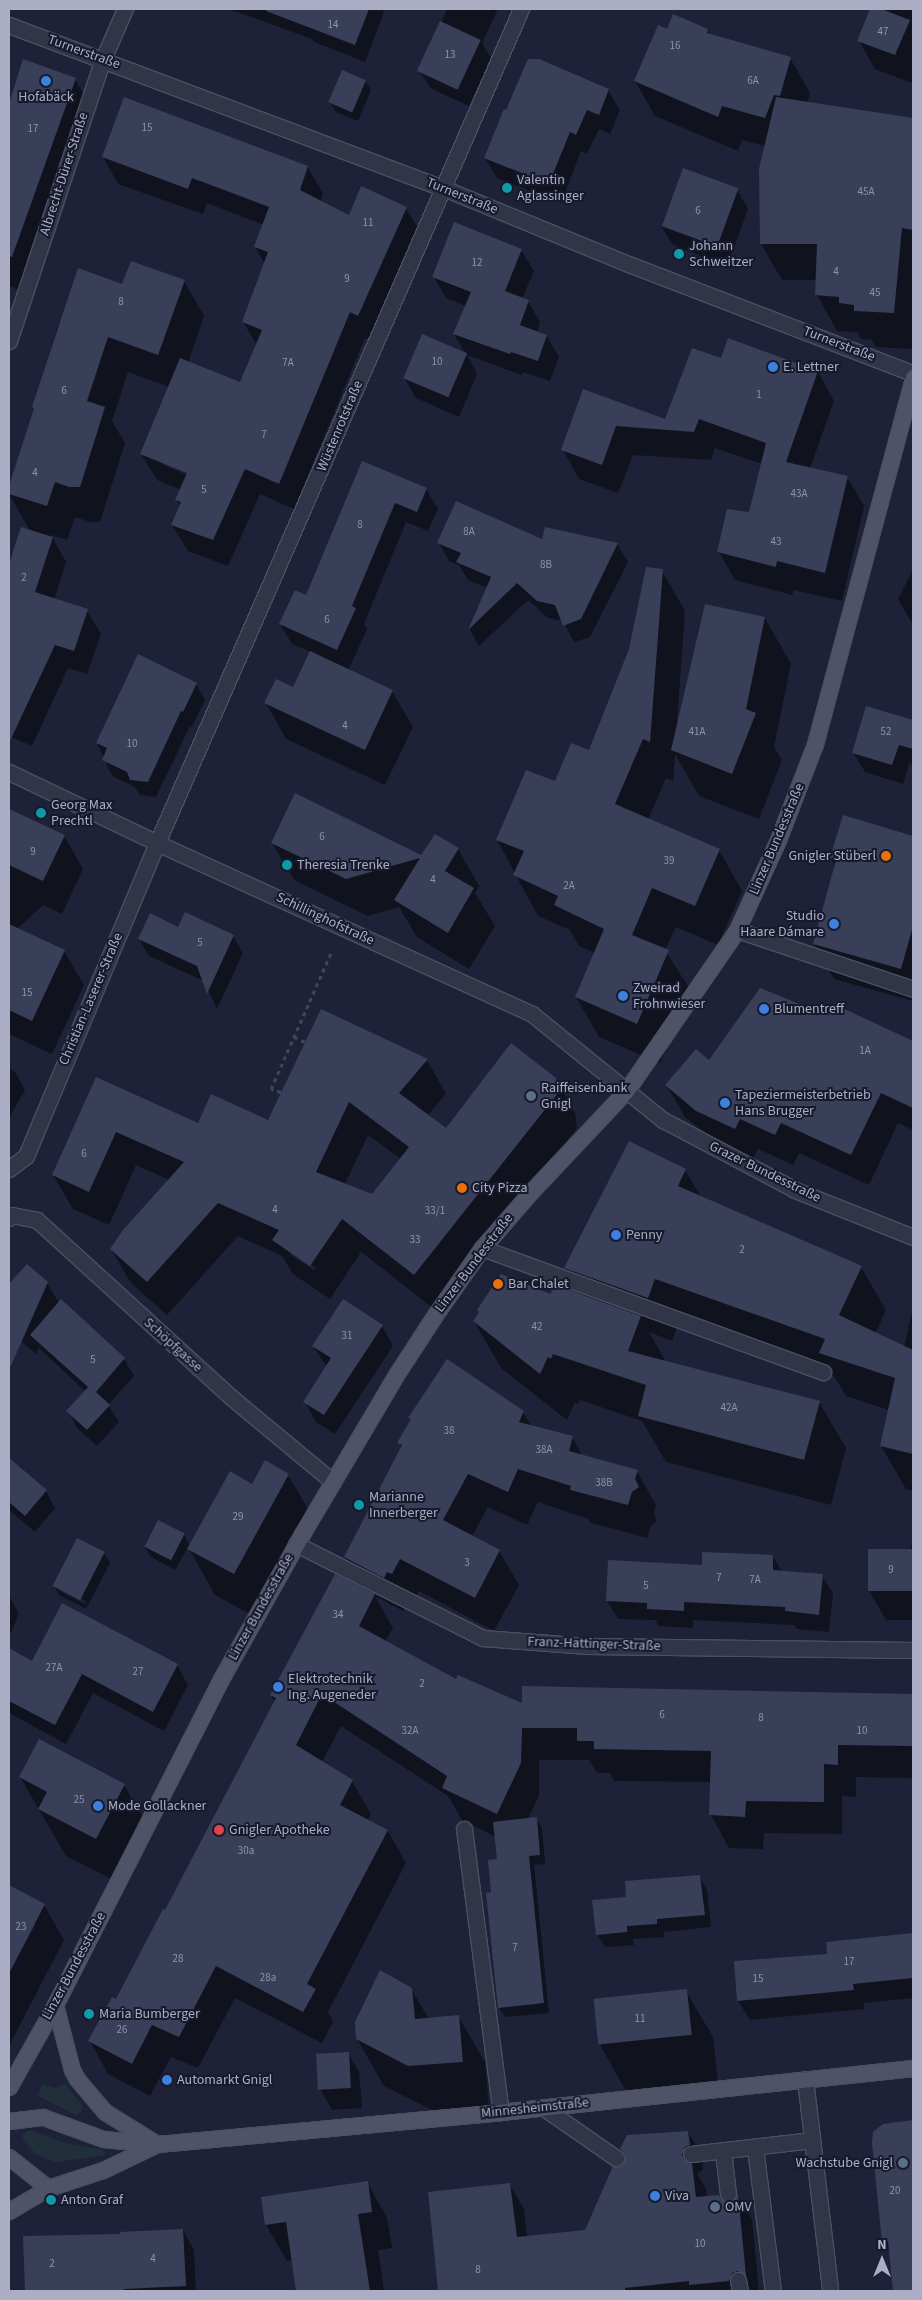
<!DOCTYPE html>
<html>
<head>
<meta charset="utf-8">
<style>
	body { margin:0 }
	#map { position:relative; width:922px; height:2300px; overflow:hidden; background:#1e2238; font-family:"Source Sans 3",sans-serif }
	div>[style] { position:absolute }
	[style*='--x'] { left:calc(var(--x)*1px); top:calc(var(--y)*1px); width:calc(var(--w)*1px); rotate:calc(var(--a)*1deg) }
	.green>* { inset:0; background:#202f39 }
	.shadow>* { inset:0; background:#0007 }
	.building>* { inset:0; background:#393f58; transform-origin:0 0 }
	.path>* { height:3px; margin-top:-1.5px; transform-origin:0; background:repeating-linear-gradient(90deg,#3a4b53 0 4px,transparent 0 8px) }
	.roads { filter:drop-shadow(1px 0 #4c4f63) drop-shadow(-1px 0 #4c4f63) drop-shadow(0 1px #4c4f63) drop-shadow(0 -1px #4c4f63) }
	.lane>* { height:15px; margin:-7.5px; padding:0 7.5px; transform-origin:7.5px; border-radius:7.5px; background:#313548 }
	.street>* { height:15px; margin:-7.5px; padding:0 7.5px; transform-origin:7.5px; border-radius:7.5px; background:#313548 }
	.primary>* { height:15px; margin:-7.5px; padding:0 7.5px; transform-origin:7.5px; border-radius:7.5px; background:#4f5368 }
	.dots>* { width:14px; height:14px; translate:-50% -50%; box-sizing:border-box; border:2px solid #171a2c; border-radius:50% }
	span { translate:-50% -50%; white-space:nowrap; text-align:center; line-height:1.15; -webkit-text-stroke:4px #171a2c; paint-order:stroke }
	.number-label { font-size:11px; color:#8e92aa }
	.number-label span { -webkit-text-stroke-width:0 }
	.street-label { font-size:14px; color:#abaec5 }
	.poi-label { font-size:14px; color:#abaec5 }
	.left { translate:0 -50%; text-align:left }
	.right { translate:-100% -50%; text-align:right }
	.frame { position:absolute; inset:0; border:10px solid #abaec5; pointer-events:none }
	.north { position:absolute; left:857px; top:2235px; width:50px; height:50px; -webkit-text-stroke:4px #171a2c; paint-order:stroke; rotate:0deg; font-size:14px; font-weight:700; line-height:20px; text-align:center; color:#abaec5 }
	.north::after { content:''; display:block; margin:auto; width:18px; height:22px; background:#abaec5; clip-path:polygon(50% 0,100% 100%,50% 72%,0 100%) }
</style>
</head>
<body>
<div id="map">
	<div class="green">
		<i style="clip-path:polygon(42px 2084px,56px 2088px,65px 2084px,82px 2105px,82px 2111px,76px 2115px,38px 2096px)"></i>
		<i style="clip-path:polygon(29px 2130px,68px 2144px,102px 2149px,106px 2152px,103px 2156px,56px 2162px,37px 2155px,23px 2140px,23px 2134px)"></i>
	</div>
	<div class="shadow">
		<i style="clip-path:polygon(229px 9px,382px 9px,384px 12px,365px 62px,314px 42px,312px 39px)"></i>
		<i style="clip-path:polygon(447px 9px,498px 9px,482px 43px,491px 58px,469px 106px,430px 88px,420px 71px)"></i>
		<i style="clip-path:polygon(871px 9px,884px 11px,886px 9px,913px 9px,912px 83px,875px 69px,859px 41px)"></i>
		<i style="clip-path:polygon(667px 30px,707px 30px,710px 35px,790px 58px,810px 93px,807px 103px,913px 120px,913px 349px,876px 347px,872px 340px,861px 339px,857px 332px,837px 331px,817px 295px,817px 280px,782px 280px,761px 244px,761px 169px,766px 146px,742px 140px,738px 151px,655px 116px,635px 81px)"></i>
		<i style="clip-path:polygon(24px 61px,75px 79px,92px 109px,27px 293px,9px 286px,9px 107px)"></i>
		<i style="clip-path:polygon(365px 81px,371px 90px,358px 121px,336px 112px,330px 102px)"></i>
		<i style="clip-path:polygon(608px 90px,620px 110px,610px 134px,599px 129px,587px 154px,581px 151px,561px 203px,497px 178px,485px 158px,507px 111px)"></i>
		<i style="clip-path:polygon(evenodd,125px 98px,308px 167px,323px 194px,320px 202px,349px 217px,406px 208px,421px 234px,374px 342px,365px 338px,294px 509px,260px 494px,228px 566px,188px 551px,172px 525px,180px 506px,176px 500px,181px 490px,157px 480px,141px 454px,169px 387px,128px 372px,112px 421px,125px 443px,100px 522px,90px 522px,75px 517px,67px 540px,51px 535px,66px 562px,54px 600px,87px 611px,101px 634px,87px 674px,68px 668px,32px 746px,9px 736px,9px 652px,15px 631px,9px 627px,9px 568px,21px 528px,30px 531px,9px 494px,9px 490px,59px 324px,123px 286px,184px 281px,204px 316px,188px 363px,241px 384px,257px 345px,243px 322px,265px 264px,255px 247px,264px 225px,207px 203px,203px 214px,118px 184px,103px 157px,125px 98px,162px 462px,193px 474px,192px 477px,162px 464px,162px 462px)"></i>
		<i style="clip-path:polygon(737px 189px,748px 209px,727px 266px,673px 245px,661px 226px)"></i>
		<i style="clip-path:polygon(521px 250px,534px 271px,522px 299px,528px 301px,540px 322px,537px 333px,547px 336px,559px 357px,550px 381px,523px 372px,522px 375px,467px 355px,477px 374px,459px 417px,416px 398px,405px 379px,466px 354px,454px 334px,466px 306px,446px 298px,434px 277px)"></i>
		<i style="clip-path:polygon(729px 340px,818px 372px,834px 401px,810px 468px,847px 477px,864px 506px,842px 601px,794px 590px,792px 595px,735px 580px,719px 552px,750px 514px,762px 464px,715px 448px,711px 460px,633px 455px,618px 493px,579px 479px,563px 450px,584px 391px,666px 421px,722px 359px)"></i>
		<i style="clip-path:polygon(363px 463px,426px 489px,438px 509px,428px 531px,406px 522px,364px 624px,367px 629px,348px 671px,392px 691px,413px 727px,385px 785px,286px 739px,266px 703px,293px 689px,311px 652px,292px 644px,280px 624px,307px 597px)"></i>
		<i style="clip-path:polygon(546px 529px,617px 544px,628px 562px,590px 637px,574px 642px,563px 621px,548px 618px,528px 600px,479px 646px,470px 630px,487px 588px,468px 580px,459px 565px,449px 561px,439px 543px,543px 540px)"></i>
		<i style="clip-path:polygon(913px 569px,913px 625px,898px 599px)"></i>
		<i style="clip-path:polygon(662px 571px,685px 611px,677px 724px,765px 618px,791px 664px,774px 747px,782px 760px,759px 819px,699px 796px,675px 754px,673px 781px,666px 778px,648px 820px,719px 850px,742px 891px,718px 945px,676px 927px,665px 950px,691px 991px,660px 1063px,599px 1037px,576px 997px,595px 953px,579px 946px,570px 930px,538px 916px,497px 840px,590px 751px)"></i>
		<i style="clip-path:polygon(196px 684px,205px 700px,192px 727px,190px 726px,156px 797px,140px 795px,135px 787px,112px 776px,97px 743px)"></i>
		<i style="clip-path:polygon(867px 707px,913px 721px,913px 765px,909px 764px,903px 784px,865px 772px,853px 752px)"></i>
		<i style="clip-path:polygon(9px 810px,64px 836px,83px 869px,62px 914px,43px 905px,17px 929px,64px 951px,84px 985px,52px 1054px,9px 1034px)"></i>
		<i style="clip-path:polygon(844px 816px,913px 837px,913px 1001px,834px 979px,814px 944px,835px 866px,831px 858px)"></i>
		<i style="clip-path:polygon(272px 843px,422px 857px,458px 849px,479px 886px,475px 893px,495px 926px,469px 969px,417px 937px,399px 907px,368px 916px,294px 880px)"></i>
		<i style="clip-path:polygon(233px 936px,243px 953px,217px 1009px,204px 981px,149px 956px,139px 939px)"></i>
		<i style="clip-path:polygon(839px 1008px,913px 1043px,913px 1130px,898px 1123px,869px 1185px,799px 1153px,793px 1165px,758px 1149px,753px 1159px,716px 1142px,685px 1117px,667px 1086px,709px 1061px,827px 1017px,835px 1017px)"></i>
		<i style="clip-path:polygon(evenodd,321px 1011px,427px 1060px,446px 1094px,427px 1116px,446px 1130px,555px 1078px,575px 1113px,577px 1128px,433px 1308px,361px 1252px,330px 1299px,293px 1274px,282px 1256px,238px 1236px,167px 1315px,131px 1283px,111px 1249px,169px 1180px,136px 1165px,109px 1225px,73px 1209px,53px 1175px,96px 1079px,199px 1124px,269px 1122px,321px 1011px,368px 1135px,401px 1159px,373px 1195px,345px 1184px,368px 1135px,321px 1011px,291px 1252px,316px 1268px,314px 1270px,291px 1255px,291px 1252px)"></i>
		<i style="clip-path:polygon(9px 1068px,15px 1072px,25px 1090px,9px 1118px)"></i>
		<i style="clip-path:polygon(685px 1170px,701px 1197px,861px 1267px,886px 1310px,875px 1334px,904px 1348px,913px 1306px,913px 1491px,906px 1489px,881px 1446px,889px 1410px,846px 1396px,834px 1376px,679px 1322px,672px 1341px,649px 1332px,666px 1362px,819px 1402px,846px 1448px,831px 1505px,666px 1462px,642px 1421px,580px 1400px,578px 1404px,575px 1402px,567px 1420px,501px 1368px,474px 1321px,551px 1296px,581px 1295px,565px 1268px)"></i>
		<i style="clip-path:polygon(27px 1265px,47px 1283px,59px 1303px,61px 1301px,124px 1359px,134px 1376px,108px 1405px,119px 1422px,97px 1446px,77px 1428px,68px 1411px,86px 1392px,39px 1348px,36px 1354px,9px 1331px,9px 1286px)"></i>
		<i style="clip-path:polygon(343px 1301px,382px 1326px,393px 1346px,335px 1434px,316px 1422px,305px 1402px,327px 1367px,313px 1346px)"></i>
		<i style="clip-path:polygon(523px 1412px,531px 1426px,572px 1437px,583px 1457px,637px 1471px,656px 1505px,654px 1514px,657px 1521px,651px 1526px,647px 1538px,591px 1523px,588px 1519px,538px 1502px,527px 1525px,488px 1507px,472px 1536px,499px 1551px,519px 1585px,494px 1631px,419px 1591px,411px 1607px,406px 1605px,403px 1611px,375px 1596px,393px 1628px,385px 1642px,456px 1681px,523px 1705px,524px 1688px,913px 1696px,913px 1778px,856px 1777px,856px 1797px,842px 1796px,842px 1834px,764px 1833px,763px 1849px,729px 1848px,711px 1815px,712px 1782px,614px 1781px,610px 1773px,597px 1773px,589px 1760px,539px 1760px,539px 1796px,528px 1819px,536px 1818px,542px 1828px,545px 1864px,534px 1865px,549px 2013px,505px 2017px,499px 2008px,492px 1894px,498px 1860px,496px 1837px,462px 1820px,448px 1796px,341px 1726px,322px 1762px,352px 1781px,371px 1814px,368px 1820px,388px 1831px,406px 1863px,328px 2012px,333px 2022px,322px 2043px,235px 1998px,198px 2068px,171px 2057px,150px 2096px,108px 2074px,90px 2041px,116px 2000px,165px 1912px,275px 1703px,271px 1695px,364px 1590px,345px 1557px,402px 1448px,399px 1443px,412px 1421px,410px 1418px)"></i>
		<i style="clip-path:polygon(9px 1461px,46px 1491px,55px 1508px,35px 1532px,9px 1510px)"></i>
		<i style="clip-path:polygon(288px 1475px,315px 1521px,261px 1620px,215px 1595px,188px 1547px,175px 1570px,151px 1557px,145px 1547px,184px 1535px,190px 1546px,252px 1485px)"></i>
		<i style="clip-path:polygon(911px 1545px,913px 1545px,913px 1620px,886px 1620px,869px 1591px,870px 1550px,911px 1550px)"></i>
		<i style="clip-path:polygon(evenodd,104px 1553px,110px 1563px,86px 1609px,59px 1595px,54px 1586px,104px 1553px,60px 1588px,87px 1602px,85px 1604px,60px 1591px,60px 1588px)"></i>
		<i style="clip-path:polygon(773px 1556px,782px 1572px,822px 1576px,833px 1593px,829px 1632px,797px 1629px,794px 1625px,693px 1620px,693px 1628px,659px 1626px,655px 1620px,618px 1619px,607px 1601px,703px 1566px)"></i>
		<i style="clip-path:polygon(9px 1595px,19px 1614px,9px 1637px)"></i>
		<i style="clip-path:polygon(14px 1652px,32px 1663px,177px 1665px,188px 1685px,164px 1731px,93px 1693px,66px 1744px,9px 1713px,9px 1662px)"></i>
		<i style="clip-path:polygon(20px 1777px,124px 1785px,151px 1831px,123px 1885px,66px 1856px)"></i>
		<i style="clip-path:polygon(700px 1877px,707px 1890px,711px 1927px,664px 1932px,664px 1937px,633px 1939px,634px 1945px,605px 1947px,597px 1934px,627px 1899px)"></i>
		<i style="clip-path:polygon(9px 1887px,44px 1905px,64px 1940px,9px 2046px,9px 1974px,36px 1923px,33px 1923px,9px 1969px)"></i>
		<i style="clip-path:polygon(913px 1934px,913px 1998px,864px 2003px,864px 2009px,750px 2020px,738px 2001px,828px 1955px,827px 1943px)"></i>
		<i style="clip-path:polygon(411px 1989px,429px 2019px,458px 2016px,485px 2062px,489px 2108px,436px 2112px,384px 2086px,357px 2039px)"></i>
		<i style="clip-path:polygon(686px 1991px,713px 2037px,718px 2081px,626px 2091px,600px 2045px)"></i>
		<i style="clip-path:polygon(348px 2053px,359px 2072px,362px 2108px,332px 2110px,321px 2091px)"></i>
		<i style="clip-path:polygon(913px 2122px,913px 2291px,894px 2291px,890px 2252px,884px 2241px,884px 2125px)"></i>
		<i style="clip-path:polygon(688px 2132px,702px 2156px,703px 2169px,697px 2174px,706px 2189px,707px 2197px,729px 2205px,735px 2202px,738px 2196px,752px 2219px,759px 2291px,439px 2291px,429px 2194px,510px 2185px,524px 2209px,527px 2237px,586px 2231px,620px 2168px,625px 2164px,626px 2157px,621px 2149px)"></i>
		<i style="clip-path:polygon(367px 2182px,387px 2218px,392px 2248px,378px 2250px,384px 2291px,297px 2291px,292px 2260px,287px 2261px,266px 2225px)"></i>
		<i style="clip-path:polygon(183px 2230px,194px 2250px,196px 2291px,26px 2291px,25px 2237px,121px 2235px)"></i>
	</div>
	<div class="building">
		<i style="clip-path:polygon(266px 9px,369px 9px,355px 45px,266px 11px)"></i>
		<i style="clip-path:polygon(870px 9px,881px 9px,910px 20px,895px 55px,857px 41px)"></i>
		<i style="clip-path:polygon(673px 14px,708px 29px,707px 33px,791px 57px,780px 96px,774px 95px,765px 118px,722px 106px,718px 117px,634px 81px,658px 25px,667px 29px)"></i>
		<i style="left:440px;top:21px;width:45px;height:55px;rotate:25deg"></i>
		<i style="clip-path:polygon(23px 59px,76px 78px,12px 257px,9px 256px,9px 103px)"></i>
		<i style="clip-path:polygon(528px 59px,539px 59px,609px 89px,599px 115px,587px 110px,576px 135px,570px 132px,549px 184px,484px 158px,504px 109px,506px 110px)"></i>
		<i style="left:342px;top:70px;width:26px;height:35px;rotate:23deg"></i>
		<i style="clip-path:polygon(124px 97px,308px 166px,300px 190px,349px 215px,361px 186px,407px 207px,358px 316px,350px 312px,279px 484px,245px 469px,213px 540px,171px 525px,181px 502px,175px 500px,187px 473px,140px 454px,180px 358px,240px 382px,262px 330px,242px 322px,268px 252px,254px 247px,269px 207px,192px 178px,188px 189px,102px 157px)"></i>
		<i style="clip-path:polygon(776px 97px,913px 118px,913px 230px,902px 228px,894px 313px,854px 311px,854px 305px,839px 303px,839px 297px,815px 295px,817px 244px,760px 244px,759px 169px)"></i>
		<i style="left:683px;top:168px;width:59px;height:62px;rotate:20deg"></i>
		<i style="clip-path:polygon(454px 222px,522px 249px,505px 291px,529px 300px,520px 325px,547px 335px,538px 361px,511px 352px,510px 354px,453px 334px,471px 292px,432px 277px)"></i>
		<i style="clip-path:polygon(131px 261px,185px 280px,158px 355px,108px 337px,87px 401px,105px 407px,80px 487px,69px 487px,55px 482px,47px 506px,9px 494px,9px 486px,34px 408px,32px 407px,78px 268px,122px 284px)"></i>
		<i style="left:422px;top:334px;width:49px;height:48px;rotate:23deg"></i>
		<i style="clip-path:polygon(728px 338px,818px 371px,786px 462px,848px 476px,825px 573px,777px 561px,776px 567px,717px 552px,727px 509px,749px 512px,766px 443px,699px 419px,694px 432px,616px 426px,602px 465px,561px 450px,583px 389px,665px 419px,692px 348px,721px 358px)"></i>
		<i style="clip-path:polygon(362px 461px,427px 488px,417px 512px,395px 503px,352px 606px,356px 608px,337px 650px,279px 624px,295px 590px,306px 595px)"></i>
		<i style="clip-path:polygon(456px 501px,542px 539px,545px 527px,618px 543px,581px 619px,563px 626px,555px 605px,537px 601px,517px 583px,468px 630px,491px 577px,456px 562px,461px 553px,437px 543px)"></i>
		<i style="clip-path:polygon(21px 527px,53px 537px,35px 592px,88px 609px,74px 651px,55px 645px,9px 743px,9px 564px)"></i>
		<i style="clip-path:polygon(646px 567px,663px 569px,650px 742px,643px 739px,615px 804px,720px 849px,695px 906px,652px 888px,632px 935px,669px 950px,637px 1024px,575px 997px,604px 929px,554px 905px,558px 896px,513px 875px,524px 851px,496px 840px,526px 770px,555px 781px,571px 743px,589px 750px,629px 649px)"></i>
		<i style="clip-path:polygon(705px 604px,765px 617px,746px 709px,756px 713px,732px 774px,671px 750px)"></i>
		<i style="clip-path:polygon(310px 651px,393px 690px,365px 750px,264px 703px,276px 679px,293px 687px)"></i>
		<i style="clip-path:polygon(138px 654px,197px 683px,183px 712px,181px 711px,148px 782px,130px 780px,127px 772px,102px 760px,107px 748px,96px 743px)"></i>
		<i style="clip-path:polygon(866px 706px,913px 720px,913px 749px,899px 745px,892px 765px,852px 753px)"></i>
		<i style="clip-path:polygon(295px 793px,421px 855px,435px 834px,459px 848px,445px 871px,474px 888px,448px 933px,394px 900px,420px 858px,346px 879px,271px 843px)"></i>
		<i style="clip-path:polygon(9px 809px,65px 835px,43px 881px,9px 865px)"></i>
		<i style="clip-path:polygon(843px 815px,913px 836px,913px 926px,901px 969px,813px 944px,836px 860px,830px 858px)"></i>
		<i style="clip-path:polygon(185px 912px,234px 935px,207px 994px,197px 966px,138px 939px,150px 913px,178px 927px)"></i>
		<i style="clip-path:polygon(9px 924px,65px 950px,32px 1021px,9px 1010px)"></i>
		<i style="clip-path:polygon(760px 988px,826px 1015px,828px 1011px,834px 1015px,838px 1006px,913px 1041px,913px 1108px,881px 1093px,851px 1155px,781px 1123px,775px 1135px,740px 1119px,735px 1129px,696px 1111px,665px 1085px,696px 1049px,709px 1060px)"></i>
		<i style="clip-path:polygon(evenodd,321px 1009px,428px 1059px,399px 1093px,446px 1128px,511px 1043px,556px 1078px,558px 1093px,414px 1275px,342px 1219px,310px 1266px,272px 1240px,279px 1230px,218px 1203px,147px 1282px,110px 1249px,123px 1230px,184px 1162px,116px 1132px,89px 1192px,52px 1175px,96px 1077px,198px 1123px,211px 1094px,268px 1120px,321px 1009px,349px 1102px,409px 1147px,372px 1194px,316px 1172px,349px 1102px)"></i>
		<i style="clip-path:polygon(629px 1141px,686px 1169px,678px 1186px,862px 1266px,839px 1315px,913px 1350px,913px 1454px,880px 1446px,895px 1378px,819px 1353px,825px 1339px,655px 1279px,648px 1298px,564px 1268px)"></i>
		<i style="clip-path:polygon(27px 1264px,48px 1282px,9px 1370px,9px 1284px)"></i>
		<i style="clip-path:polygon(501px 1274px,550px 1294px,555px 1285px,641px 1316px,628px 1351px,820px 1401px,804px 1460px,638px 1416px,646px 1385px,553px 1354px,551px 1359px,548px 1357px,540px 1374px,473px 1321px,479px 1312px,477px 1310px)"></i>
		<i style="clip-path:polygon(61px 1299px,125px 1358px,96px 1392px,110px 1405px,87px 1430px,66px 1411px,88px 1387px,30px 1335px)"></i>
		<i style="clip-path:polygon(343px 1299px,383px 1325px,324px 1415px,303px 1402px,331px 1358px,312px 1346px)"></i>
		<i style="clip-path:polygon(447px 1359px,524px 1411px,519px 1422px,573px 1436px,569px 1451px,638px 1470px,635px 1479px,639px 1487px,632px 1492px,628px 1505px,570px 1490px,571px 1486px,518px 1469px,508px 1492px,468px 1474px,443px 1520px,500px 1550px,475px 1598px,400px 1559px,392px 1574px,387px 1572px,384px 1578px,344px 1557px,402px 1445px,397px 1443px,411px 1419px,408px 1418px)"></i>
		<i style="clip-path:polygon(9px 1458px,47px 1490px,25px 1516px,9px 1502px)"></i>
		<i style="clip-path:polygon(265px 1460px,289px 1474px,234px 1574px,187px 1549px,230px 1471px,252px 1484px)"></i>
		<i style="left:158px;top:1520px;width:30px;height:30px;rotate:27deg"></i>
		<i style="left:77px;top:1538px;width:31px;height:54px;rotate:27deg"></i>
		<i style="left:868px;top:1549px;width:45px;height:42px"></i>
		<i style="clip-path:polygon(702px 1552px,773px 1555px,773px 1570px,823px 1574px,819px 1615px,785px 1611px,785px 1607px,684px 1602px,684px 1611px,647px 1609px,647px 1603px,606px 1601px,608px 1560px,702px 1565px)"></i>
		<i style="clip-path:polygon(335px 1574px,375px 1594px,359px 1626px,456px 1679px,458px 1675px,522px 1703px,522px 1686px,913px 1694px,913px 1746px,838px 1745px,838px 1765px,824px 1764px,824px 1802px,746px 1801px,745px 1817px,709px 1815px,711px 1751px,594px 1749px,594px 1741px,577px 1741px,577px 1728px,522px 1728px,521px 1763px,497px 1814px,442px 1788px,447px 1776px,322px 1694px,296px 1745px,353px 1780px,340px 1805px,388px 1830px,307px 1984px,316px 1989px,303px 2012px,216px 1966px,179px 2037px,152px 2025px,132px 2064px,88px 2041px,112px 1997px,116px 1999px,163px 1909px,165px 1910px,276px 1698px,270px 1695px)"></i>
		<i style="clip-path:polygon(62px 1603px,178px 1664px,153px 1712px,82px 1674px,55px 1725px,9px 1701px,9px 1648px,32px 1661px)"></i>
		<i style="clip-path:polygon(39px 1739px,125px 1784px,96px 1839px,38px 1809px,47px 1792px,19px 1777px)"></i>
		<i style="clip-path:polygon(537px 1817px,540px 1855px,529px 1856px,544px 2003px,498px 2008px,486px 1893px,491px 1892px,488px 1860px,497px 1859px,493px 1822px)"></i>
		<i style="clip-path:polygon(700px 1875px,705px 1915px,657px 1919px,657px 1924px,627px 1926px,627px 1932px,596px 1935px,592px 1900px,626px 1897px,625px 1881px)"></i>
		<i style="clip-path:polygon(9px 1885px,45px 1904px,9px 1973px)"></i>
		<i style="clip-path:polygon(913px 1933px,913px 1978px,853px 1984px,854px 1990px,737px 2001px,734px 1961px,827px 1954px,826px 1942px)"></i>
		<i style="clip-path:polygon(380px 1970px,412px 1988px,415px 2019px,459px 2015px,463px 2062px,408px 2066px,356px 2039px,355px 2022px)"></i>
		<i style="left:687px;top:1989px;width:46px;height:94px;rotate:84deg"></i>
		<i style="left:349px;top:2052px;width:36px;height:33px;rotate:87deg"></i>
		<i style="clip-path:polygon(913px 2120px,913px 2291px,893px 2291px,888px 2241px,882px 2242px,872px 2143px,873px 2132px,883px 2124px)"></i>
		<i style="clip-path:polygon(688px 2131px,690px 2145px,685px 2147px,682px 2155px,684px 2160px,692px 2163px,696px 2197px,719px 2195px,721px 2200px,729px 2203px,734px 2201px,738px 2193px,746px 2276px,737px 2271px,732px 2273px,729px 2281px,689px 2285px,689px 2281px,625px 2288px,625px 2291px,438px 2291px,428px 2192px,510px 2183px,517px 2237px,585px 2230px,613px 2166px,620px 2167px,624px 2163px,625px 2154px,620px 2149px,627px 2135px)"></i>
		<i style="clip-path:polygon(368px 2181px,372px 2212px,358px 2214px,370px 2291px,296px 2291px,286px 2222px,265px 2225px,261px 2197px)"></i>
		<i style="clip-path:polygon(183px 2229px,186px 2286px,124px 2289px,124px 2291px,25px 2291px,23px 2236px,120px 2234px,120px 2232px)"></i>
	</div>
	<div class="path">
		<i style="--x:294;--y:1037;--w:12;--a:24"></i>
		<i style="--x:281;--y:1092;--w:10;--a:-163"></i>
		<i style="--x:271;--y:1089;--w:151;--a:-66.2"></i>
	</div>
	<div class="roads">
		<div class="lane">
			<i style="--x:482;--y:1248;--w:363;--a:20"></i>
			<i style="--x:464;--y:1829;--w:285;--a:82.6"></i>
			<i style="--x:544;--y:2108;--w:88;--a:34.8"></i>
			<i style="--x:755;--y:2147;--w:145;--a:82.9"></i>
			<i style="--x:723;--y:2151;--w:43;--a:83.4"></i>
			<i style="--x:691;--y:2154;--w:122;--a:-6.6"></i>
			<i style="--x:738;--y:2280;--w:11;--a:80"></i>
		</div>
		<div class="street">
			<i style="--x:9;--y:25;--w:464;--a:20.6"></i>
			<i style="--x:443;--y:188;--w:203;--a:22.3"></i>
			<i style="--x:631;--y:265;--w:302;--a:21"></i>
			<i style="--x:9;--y:341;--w:297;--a:-71.6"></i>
			<i style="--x:103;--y:59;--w:55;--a:-66.3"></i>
			<i style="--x:9;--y:772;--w:164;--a:25.6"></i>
			<i style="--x:157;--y:843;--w:412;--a:24.5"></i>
			<i style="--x:532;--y:1014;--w:169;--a:39"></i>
			<i style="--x:663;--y:1120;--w:149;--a:27.9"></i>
			<i style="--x:795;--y:1190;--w:127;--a:21.7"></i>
			<i style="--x:737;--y:930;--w:186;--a:18.5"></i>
			<i style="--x:9;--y:1169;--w:21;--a:-37"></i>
			<i style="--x:26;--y:1156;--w:339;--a:-67.3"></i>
			<i style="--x:157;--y:843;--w:910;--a:-66.42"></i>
			<i style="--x:9;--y:1218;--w:4;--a:-45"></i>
			<i style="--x:12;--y:1215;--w:25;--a:11"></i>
			<i style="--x:37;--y:1220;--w:264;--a:42.4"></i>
			<i style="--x:232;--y:1398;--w:131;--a:39.7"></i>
			<i style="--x:296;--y:1544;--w:209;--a:26.7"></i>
			<i style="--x:483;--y:1638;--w:105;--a:4.4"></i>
			<i style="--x:588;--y:1646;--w:325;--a:0.7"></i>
			<i style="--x:805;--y:2079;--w:212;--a:83.2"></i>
		</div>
		<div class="primary">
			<i style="--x:55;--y:2005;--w:67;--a:75.3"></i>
			<i style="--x:72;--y:2070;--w:10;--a:61"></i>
			<i style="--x:77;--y:2079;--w:43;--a:49.7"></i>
			<i style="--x:105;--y:2112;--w:57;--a:31.5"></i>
			<i style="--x:9;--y:2087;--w:94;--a:-60.7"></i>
			<i style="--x:55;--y:2005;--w:366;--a:-63"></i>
			<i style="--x:221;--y:1679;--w:166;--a:-60.8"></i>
			<i style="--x:302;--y:1534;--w:185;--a:-59.4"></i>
			<i style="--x:396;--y:1375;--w:72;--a:-57"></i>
			<i style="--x:435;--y:1315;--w:82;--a:-55"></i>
			<i style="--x:482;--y:1248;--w:70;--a:-49"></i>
			<i style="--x:528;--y:1195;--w:143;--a:-46.7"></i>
			<i style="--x:626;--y:1091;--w:196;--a:-55.4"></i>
			<i style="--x:737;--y:930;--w:99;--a:-65.5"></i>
			<i style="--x:778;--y:840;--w:103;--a:-68.9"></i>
			<i style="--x:815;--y:744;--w:380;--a:-75"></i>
			<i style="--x:9;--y:2121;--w:34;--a:-7"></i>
			<i style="--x:43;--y:2117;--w:64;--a:20.1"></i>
			<i style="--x:103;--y:2139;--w:54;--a:5.3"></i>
			<i style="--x:157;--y:2144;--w:345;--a:-5.3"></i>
			<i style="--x:501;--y:2112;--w:414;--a:-6.1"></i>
			<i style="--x:9;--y:2157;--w:50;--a:38.5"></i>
			<i style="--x:9;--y:2211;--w:45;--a:-30.5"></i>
			<i style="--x:48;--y:2188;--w:58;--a:-18.1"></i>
			<i style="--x:103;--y:2170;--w:60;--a:-25.7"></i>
		</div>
	</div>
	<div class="dots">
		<i style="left:46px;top:81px;background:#3f7fe0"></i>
		<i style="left:507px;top:188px;background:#0f9aa8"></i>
		<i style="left:679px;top:254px;background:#0f9aa8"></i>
		<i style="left:773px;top:367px;background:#3f7fe0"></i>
		<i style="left:41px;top:813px;background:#0f9aa8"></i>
		<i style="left:886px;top:856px;background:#e8710a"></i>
		<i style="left:287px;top:865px;background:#0f9aa8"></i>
		<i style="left:834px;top:924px;background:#3f7fe0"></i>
		<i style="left:623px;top:996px;background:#3f7fe0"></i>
		<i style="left:764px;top:1009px;background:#3f7fe0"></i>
		<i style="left:531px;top:1096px;background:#5c6f8a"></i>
		<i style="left:725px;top:1103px;background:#3f7fe0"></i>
		<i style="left:462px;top:1188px;background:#e8710a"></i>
		<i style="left:616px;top:1235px;background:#3f7fe0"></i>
		<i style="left:498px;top:1284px;background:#e8710a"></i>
		<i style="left:359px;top:1505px;background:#0f9aa8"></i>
		<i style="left:278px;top:1687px;background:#3f7fe0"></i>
		<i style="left:98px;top:1806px;background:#3f7fe0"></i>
		<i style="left:219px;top:1830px;background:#e0444e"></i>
		<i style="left:89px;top:2014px;background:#0f9aa8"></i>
		<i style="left:167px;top:2080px;background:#3f7fe0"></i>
		<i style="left:903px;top:2163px;background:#5c6f8a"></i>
		<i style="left:655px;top:2196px;background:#3f7fe0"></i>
		<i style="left:51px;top:2200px;background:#0f9aa8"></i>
		<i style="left:715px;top:2207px;background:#5c6f8a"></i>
	</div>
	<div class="number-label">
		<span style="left:333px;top:25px">14</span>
		<span style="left:883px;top:32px">47</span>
		<span style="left:675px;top:46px">16</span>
		<span style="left:450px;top:55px">13</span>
		<span style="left:753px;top:81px">6A</span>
		<span style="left:147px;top:128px">15</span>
		<span style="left:33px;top:129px">17</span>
		<span style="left:866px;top:192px">45A</span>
		<span style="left:698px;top:211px">6</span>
		<span style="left:368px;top:223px">11</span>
		<span style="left:477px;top:263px">12</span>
		<span style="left:836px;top:272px">4</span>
		<span style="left:347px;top:279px">9</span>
		<span style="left:875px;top:293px">45</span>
		<span style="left:121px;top:302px">8</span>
		<span style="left:437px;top:362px">10</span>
		<span style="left:288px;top:363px">7A</span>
		<span style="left:64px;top:391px">6</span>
		<span style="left:759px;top:395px">1</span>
		<span style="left:264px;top:435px">7</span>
		<span style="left:35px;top:473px">4</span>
		<span style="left:204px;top:490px">5</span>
		<span style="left:799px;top:494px">43A</span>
		<span style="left:360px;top:525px">8</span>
		<span style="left:469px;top:532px">8A</span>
		<span style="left:776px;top:542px">43</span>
		<span style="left:546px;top:565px">8B</span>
		<span style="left:24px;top:578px">2</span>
		<span style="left:327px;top:620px">6</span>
		<span style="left:345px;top:726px">4</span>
		<span style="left:697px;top:732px">41A</span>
		<span style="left:886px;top:732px">52</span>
		<span style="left:132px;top:744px">10</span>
		<span style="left:322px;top:837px">6</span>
		<span style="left:33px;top:852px">9</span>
		<span style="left:669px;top:861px">39</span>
		<span style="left:433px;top:880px">4</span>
		<span style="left:569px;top:886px">2A</span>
		<span style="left:200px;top:943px">5</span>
		<span style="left:27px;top:993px">15</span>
		<span style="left:865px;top:1051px">1A</span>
		<span style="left:84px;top:1154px">6</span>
		<span style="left:275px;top:1210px">4</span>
		<span style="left:435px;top:1211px">33/1</span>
		<span style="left:415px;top:1240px">33</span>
		<span style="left:742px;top:1250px">2</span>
		<span style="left:537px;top:1327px">42</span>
		<span style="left:347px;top:1336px">31</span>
		<span style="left:93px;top:1360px">5</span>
		<span style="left:729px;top:1408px">42A</span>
		<span style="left:449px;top:1431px">38</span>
		<span style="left:544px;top:1450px">38A</span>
		<span style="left:604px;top:1483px">38B</span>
		<span style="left:238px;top:1517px">29</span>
		<span style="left:467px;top:1563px">3</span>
		<span style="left:891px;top:1570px">9</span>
		<span style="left:719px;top:1578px">7</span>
		<span style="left:755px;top:1580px">7A</span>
		<span style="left:646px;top:1586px">5</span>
		<span style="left:338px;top:1615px">34</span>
		<span style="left:54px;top:1668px">27A</span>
		<span style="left:138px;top:1672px">27</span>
		<span style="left:422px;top:1684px">2</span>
		<span style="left:662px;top:1715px">6</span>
		<span style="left:761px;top:1718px">8</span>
		<span style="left:410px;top:1731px">32A</span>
		<span style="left:862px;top:1731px">10</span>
		<span style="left:79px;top:1800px">25</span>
		<span style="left:246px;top:1851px">30a</span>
		<span style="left:21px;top:1927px">23</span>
		<span style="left:515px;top:1948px">7</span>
		<span style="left:178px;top:1959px">28</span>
		<span style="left:849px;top:1962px">17</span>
		<span style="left:268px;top:1978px">28a</span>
		<span style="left:758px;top:1979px">15</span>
		<span style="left:640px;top:2019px">11</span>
		<span style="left:122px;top:2030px">26</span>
		<span style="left:895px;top:2191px">20</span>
		<span style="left:700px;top:2244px">10</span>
		<span style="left:153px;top:2259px">4</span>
		<span style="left:52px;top:2264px">2</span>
		<span style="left:478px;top:2270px">8</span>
	</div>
	<div class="street-label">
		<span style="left:84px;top:52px;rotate:20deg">Turnerstraße</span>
		<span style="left:64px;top:174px;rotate:-72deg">Albrecht-Dürer-Straße</span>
		<span style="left:462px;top:196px;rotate:22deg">Turnerstraße</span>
		<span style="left:839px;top:344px;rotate:21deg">Turnerstraße</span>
		<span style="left:340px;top:426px;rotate:-67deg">Wüstenrotstraße</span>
		<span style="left:777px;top:839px;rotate:-67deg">Linzer Bundesstraße</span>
		<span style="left:325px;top:919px;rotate:25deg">Schillinghofstraße</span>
		<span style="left:91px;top:999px;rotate:-67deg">Christian-Laserer-Straße</span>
		<span style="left:765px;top:1172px;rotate:26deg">Grazer Bundesstraße</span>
		<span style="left:474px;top:1263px;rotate:-53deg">Linzer Bundesstraße</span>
		<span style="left:173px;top:1345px;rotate:42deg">Schöpfgasse</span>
		<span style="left:261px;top:1607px;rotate:-61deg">Linzer Bundesstraße</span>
		<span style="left:594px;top:1644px;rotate:2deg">Franz-Hattinger-Straße</span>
		<span style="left:74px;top:1966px;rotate:-62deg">Linzer Bundesstraße</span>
		<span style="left:535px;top:2108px;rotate:-6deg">Minnesheimstraße</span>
	</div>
	<div class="poi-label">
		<span style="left:46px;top:97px">Hofabäck</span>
		<span class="left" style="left:517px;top:188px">Valentin<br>Aglassinger</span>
		<span class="left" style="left:689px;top:254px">Johann<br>Schweitzer</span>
		<span class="left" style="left:783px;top:367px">E. Lettner</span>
		<span class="left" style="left:51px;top:813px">Georg Max<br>Prechtl</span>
		<span class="right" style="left:876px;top:856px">Gnigler Stüberl</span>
		<span class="left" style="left:297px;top:865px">Theresia Trenke</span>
		<span class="right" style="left:824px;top:924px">Studio<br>Haare Dámare</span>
		<span class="left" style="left:633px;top:996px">Zweirad<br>Frohnwieser</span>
		<span class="left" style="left:774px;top:1009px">Blumentreff</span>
		<span class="left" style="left:541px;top:1096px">Raiffeisenbank<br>Gnigl</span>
		<span class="left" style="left:735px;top:1103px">Tapeziermeisterbetrieb<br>Hans Brugger</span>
		<span class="left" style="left:472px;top:1188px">City Pizza</span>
		<span class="left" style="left:626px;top:1235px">Penny</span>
		<span class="left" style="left:508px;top:1284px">Bar Chalet</span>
		<span class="left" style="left:369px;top:1505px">Marianne<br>Innerberger</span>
		<span class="left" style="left:288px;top:1687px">Elektrotechnik<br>Ing. Augeneder</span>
		<span class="left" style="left:108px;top:1806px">Mode Gollackner</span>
		<span class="left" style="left:229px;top:1830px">Gnigler Apotheke</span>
		<span class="left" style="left:99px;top:2014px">Maria Bumberger</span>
		<span class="left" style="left:177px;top:2080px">Automarkt Gnigl</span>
		<span class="right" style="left:893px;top:2163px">Wachstube Gnigl</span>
		<span class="left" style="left:665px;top:2196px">Viva</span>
		<span class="left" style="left:61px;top:2200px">Anton Graf</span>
		<span class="left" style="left:725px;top:2207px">OMV</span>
	</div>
	<div class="frame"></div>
	<div class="north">N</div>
</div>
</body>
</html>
